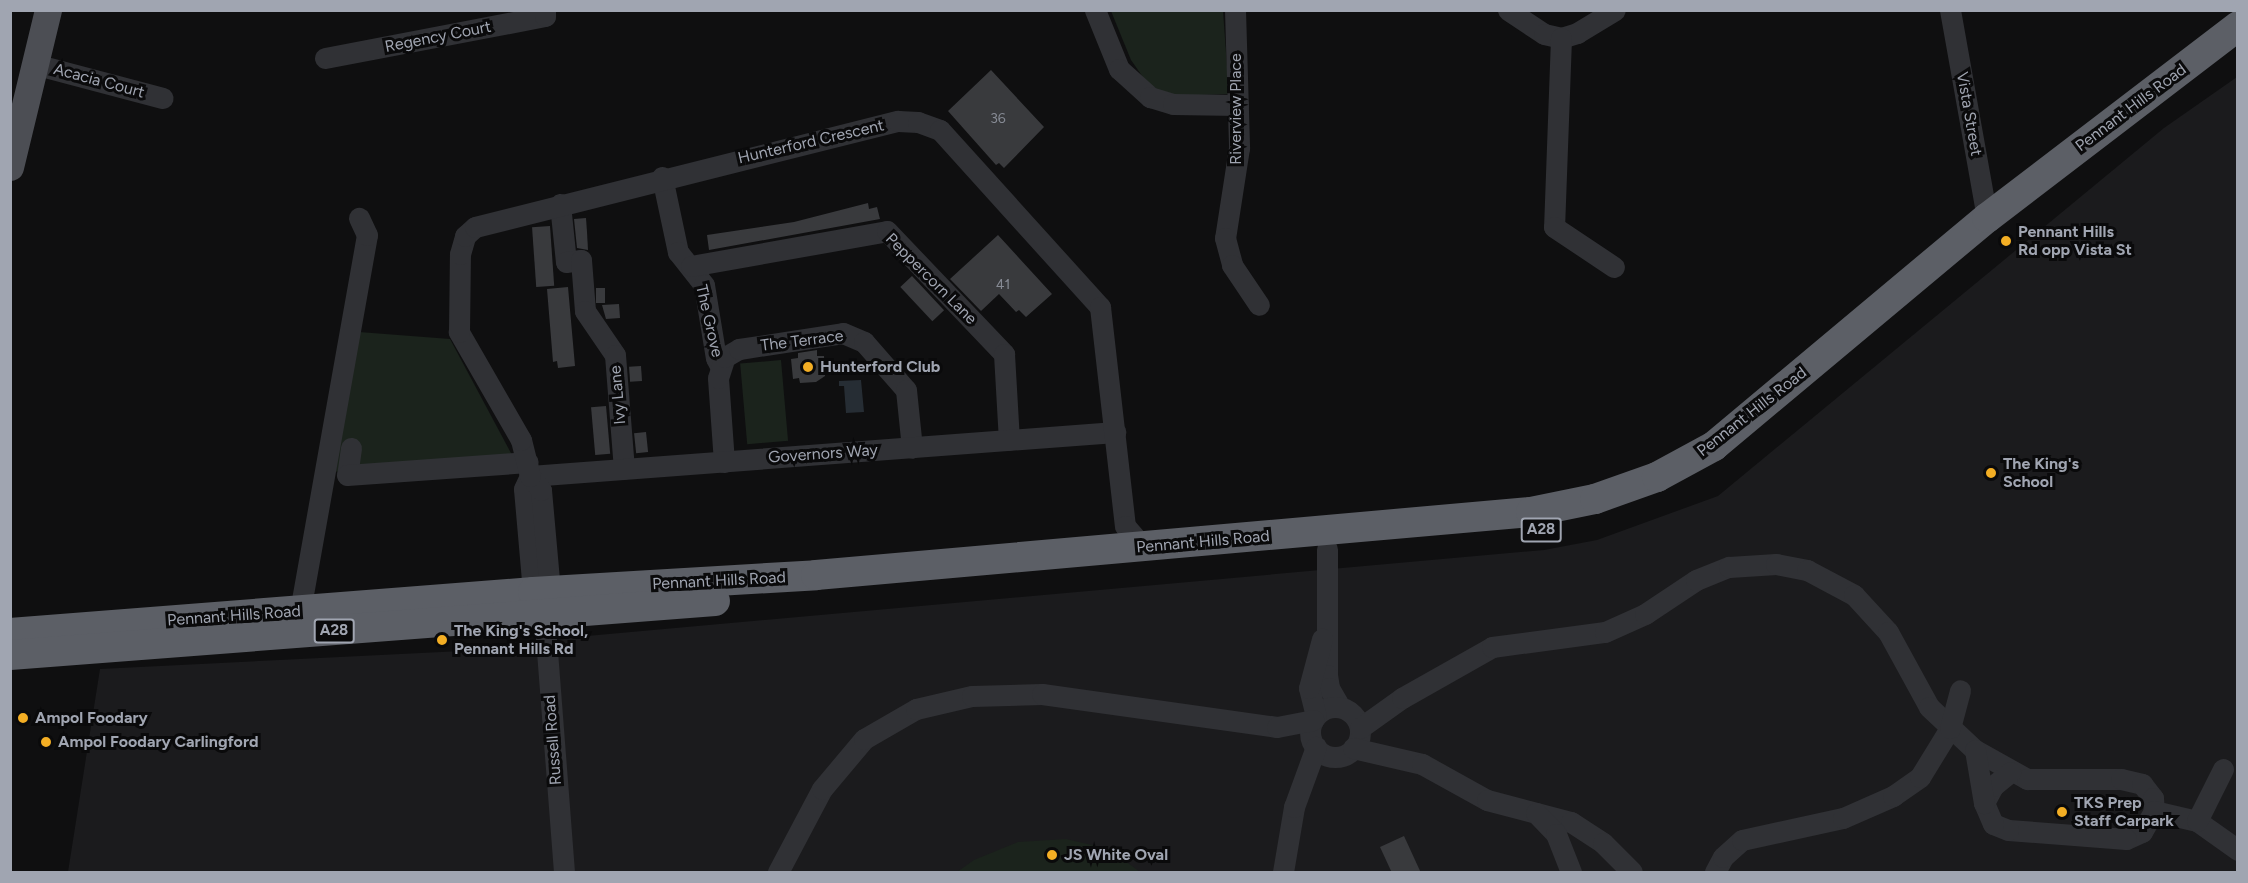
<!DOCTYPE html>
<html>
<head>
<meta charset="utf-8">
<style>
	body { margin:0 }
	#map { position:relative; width:2248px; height:883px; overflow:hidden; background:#0f0f10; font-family:Figtree,sans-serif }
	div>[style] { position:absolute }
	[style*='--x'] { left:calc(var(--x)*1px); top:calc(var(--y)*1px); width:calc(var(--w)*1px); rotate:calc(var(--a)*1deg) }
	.built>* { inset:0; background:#1b1b1d }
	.green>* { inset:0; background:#1b231c; transform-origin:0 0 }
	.water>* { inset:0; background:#262d34 }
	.building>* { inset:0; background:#393a3d; transform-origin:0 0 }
	.minor>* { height:21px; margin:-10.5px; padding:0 10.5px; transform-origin:10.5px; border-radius:10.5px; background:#303135 }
	.minor>.ring { margin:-10.5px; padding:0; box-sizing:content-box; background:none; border:21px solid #303135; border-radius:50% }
	.major>* { height:27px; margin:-13.5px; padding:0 13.5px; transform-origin:13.5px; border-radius:13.5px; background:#4c4e54 }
	.highway>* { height:30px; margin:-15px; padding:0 15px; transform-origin:15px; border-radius:15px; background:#5c5f66 }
	.dots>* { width:16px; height:16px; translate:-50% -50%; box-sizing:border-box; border:3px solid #0a0a0b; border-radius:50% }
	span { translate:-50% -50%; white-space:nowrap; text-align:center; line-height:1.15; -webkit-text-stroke:6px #0a0a0b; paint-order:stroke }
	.number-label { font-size:14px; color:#868a94 }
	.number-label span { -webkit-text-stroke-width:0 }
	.shield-label span { padding:2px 4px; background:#0a0a0b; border:2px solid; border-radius:4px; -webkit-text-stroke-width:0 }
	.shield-label { font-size:15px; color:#a0a5b1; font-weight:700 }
	.street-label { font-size:16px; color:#a0a5b1 }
	.poi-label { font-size:16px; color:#a0a5b1; font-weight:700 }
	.left { translate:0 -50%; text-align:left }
	.frame { position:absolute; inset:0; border:12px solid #a0a5b1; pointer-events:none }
</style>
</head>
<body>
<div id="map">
	<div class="built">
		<i style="clip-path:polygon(2237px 77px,2237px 872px,68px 872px,100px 669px,482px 650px,587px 636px,1544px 550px,1597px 540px,1718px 496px,2164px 128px)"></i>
	</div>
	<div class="green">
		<i style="clip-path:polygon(1111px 11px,1223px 11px,1229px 94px,1169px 96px,1147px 83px,1131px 60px)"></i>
		<i style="clip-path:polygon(359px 332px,450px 339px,512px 455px,333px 472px)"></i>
		<i style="left:781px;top:360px;width:81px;height:41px;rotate:85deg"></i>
		<i style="clip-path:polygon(1066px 839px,1109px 849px,1140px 872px,957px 872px,974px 860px,1018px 842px)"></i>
	</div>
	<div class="water">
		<i style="clip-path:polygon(861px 380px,864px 412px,846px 413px,844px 386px,839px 386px,839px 381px)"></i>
	</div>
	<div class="building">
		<i style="clip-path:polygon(991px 70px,1044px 127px,1004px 168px,999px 163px,996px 165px,948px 111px)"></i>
		<i style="clip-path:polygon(868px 203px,869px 209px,877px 207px,880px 219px,709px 250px,707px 235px,794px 222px)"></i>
		<i style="clip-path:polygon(586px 218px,587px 232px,588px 250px,577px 248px,574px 219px)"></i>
		<i style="left:550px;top:226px;width:60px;height:18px;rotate:86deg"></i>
		<i style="clip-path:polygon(998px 235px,1052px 294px,1026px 317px,1019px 310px,1016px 312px,999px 294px,981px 311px,950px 279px)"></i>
		<i style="left:912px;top:276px;width:47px;height:16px;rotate:47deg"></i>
		<i style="clip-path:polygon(568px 287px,575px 366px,558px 368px,557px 361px,553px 362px,547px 289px)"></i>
		<i style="left:596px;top:288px;width:9px;height:15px"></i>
		<i style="clip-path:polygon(619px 304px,620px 318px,606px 319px,602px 305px)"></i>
		<i style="clip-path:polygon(817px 350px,817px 356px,824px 356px,825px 376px,816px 382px,800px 383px,799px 378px,793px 379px,791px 359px,798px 358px,798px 353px)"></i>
		<i style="left:641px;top:366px;width:15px;height:12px;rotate:86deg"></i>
		<i style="left:606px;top:406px;width:48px;height:15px;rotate:85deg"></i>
		<i style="left:646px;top:432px;width:20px;height:12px;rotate:84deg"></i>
		<i style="clip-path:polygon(1404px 836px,1421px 873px,1392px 873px,1380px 847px)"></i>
	</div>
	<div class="minor">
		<i style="--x:1095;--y:10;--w:64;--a:67.9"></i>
		<i style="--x:1119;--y:69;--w:42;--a:42.1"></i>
		<i style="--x:1150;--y:97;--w:24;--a:17"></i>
		<i style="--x:1173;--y:104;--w:65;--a:0.9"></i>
		<i style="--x:1235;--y:10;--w:138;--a:88.3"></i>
		<i style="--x:1239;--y:148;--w:91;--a:98.8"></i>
		<i style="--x:1225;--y:238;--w:28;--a:75"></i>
		<i style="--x:1232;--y:265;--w:48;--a:56"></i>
		<i style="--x:1508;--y:10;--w:43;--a:33.7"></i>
		<i style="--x:1544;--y:34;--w:17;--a:13"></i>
		<i style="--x:1561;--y:38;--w:17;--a:-17"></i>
		<i style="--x:1577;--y:33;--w:44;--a:-31.2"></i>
		<i style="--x:1950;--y:10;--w:211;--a:79.9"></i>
		<i style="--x:1561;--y:38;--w:189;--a:92.1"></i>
		<i style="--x:1554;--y:227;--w:72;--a:33.7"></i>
		<i style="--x:325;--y:58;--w:224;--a:-10.8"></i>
		<i style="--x:545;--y:16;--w:6;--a:-90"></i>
		<i style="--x:34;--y:64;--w:133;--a:14.8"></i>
		<i style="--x:662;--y:177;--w:77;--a:78"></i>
		<i style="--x:678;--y:252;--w:42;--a:51.8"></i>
		<i style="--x:704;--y:285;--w:74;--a:80.7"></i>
		<i style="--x:716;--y:358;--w:9;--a:63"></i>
		<i style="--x:560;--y:204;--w:58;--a:84.1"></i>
		<i style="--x:566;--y:262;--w:15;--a:-8"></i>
		<i style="--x:581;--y:260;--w:51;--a:85.5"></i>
		<i style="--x:585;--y:311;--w:53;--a:55.7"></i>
		<i style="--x:615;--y:355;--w:114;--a:85.5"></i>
		<i style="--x:691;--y:266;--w:199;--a:-10.1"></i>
		<i style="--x:887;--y:231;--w:170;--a:46.4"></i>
		<i style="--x:1004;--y:354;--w:86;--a:86.7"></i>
		<i style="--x:351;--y:448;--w:27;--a:98"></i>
		<i style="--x:347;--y:475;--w:181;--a:-4.1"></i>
		<i style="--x:724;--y:462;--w:84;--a:-94.1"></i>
		<i style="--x:718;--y:378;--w:22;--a:-72"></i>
		<i style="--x:725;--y:357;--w:16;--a:-30"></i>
		<i style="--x:739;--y:349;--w:105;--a:-8.7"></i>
		<i style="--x:843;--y:333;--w:23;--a:23"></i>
		<i style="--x:864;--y:342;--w:64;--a:48.8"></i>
		<i style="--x:906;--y:390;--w:58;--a:84.1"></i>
		<i style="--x:530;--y:476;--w:587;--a:-4.3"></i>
		<i style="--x:530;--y:476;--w:14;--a:115"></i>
		<i style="--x:524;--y:489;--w:103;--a:85"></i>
		<i style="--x:533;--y:592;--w:13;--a:63"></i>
		<i style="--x:1327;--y:549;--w:126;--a:90"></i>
		<i style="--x:1327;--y:675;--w:13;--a:81"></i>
		<i style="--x:1329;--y:688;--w:22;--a:60"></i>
		<i style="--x:300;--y:611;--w:382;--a:-79.9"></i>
		<i style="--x:367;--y:235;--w:19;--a:-115"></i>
		<i class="ring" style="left:1310px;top:707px;width:29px;height:29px"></i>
		<i style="--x:1316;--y:716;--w:29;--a:-104"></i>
		<i style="--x:1309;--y:688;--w:51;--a:-75.1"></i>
		<i style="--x:1360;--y:728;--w:52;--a:-35.5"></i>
		<i style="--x:1402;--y:698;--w:103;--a:-29.5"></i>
		<i style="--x:1492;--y:647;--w:114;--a:-7.6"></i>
		<i style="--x:1605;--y:632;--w:44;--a:-24.2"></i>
		<i style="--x:1645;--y:614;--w:61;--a:-33.7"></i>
		<i style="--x:1696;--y:580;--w:35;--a:-22"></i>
		<i style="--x:1729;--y:567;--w:47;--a:-3.7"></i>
		<i style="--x:1776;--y:564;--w:32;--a:11"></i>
		<i style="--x:1807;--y:570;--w:53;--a:28"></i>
		<i style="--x:1854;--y:595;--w:50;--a:47.4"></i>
		<i style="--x:1888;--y:632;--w:85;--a:61.3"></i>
		<i style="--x:1929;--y:707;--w:63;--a:43.1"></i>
		<i style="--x:1975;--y:750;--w:60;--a:29.1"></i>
		<i style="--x:2027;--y:779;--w:94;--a:0"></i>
		<i style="--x:2121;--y:779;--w:22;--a:13"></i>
		<i style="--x:2142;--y:784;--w:18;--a:52"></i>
		<i style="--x:2153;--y:798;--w:13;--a:86"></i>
		<i style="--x:2154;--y:811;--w:24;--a:120"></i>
		<i style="--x:2142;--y:832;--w:17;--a:156"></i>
		<i style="--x:2126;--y:839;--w:118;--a:-175.6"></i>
		<i style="--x:2008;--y:830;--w:16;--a:-158"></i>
		<i style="--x:1993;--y:824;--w:23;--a:-113"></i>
		<i style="--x:1984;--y:803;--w:19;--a:-62"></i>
		<i style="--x:1993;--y:786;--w:22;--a:-39"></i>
		<i style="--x:1353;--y:748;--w:71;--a:13.1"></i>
		<i style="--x:1422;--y:764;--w:74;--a:29"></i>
		<i style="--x:1487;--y:800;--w:87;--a:14.7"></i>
		<i style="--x:1571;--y:822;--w:38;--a:33"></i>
		<i style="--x:1603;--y:843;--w:41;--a:45"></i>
		<i style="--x:1975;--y:750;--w:54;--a:80.4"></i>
		<i style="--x:2154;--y:811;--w:44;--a:13.1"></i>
		<i style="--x:2197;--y:821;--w:50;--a:35.3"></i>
		<i style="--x:1536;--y:813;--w:29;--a:46"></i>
		<i style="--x:1556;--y:834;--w:41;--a:68.5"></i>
		<i style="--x:2197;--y:821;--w:58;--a:-63.4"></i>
		<i style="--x:564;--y:872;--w:258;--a:-94.4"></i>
		<i style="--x:544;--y:615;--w:25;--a:-76"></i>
		<i style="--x:550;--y:591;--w:101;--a:-95.1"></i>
		<i style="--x:541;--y:490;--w:18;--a:-128"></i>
		<i style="--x:530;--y:476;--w:37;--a:-104"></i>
		<i style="--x:521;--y:440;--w:125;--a:-119.9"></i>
		<i style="--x:459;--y:332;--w:78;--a:-89.3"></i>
		<i style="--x:460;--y:254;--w:19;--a:-74"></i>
		<i style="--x:465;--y:236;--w:13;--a:-42"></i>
		<i style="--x:475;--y:227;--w:436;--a:-14.1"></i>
		<i style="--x:898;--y:121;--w:20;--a:3"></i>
		<i style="--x:918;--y:122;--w:23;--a:20"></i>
		<i style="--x:940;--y:130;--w:239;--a:47.9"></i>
		<i style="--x:1100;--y:307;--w:220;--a:83.5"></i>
		<i style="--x:1125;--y:526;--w:28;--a:49"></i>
		<i style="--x:778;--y:872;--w:94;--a:-62.1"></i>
		<i style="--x:822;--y:789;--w:65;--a:-50"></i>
		<i style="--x:864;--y:739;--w:60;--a:-30"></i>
		<i style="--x:916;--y:709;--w:57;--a:-13.1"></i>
		<i style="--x:972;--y:696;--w:70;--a:-1.6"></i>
		<i style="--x:1042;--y:694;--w:237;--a:8"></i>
		<i style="--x:1277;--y:727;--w:37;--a:-11"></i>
		<i style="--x:1283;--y:872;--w:66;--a:-80.4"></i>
		<i style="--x:1294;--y:807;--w:64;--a:-69.9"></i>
		<i style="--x:1715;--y:872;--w:17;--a:-62"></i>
		<i style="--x:1723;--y:857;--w:25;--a:-42"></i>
		<i style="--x:1742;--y:840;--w:103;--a:-12.3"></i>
		<i style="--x:1843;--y:818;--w:55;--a:-23.7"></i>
		<i style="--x:1893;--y:796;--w:33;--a:-35"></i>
		<i style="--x:1920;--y:777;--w:57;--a:-58.5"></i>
		<i style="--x:1950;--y:728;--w:39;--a:-75"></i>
	</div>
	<div class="major">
		<i style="--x:10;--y:167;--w:162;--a:-76.4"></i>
	</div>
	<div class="highway">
		<i style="--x:10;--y:633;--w:525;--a:-4.48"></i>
		<i style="--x:533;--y:592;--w:284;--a:-3.4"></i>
		<i style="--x:816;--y:575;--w:718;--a:-5.04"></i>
		<i style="--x:1531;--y:512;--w:65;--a:-11.5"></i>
		<i style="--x:1595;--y:499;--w:66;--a:-19.5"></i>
		<i style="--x:1657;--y:477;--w:65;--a:-28.5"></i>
		<i style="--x:1714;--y:446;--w:356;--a:-39.9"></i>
		<i style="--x:1987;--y:218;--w:316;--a:-37.4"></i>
		<i style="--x:10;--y:655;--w:707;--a:-4.38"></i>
	</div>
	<div class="dots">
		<i style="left:2006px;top:241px;background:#f3ae24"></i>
		<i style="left:808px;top:367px;background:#f3ae24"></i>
		<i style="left:1991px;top:473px;background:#f3ae24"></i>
		<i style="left:442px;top:640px;background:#f3ae24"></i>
		<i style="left:23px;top:718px;background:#f3ae24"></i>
		<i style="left:46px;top:742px;background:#f3ae24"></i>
		<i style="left:2062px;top:812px;background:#f3ae24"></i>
		<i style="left:1052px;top:855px;background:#f3ae24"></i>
	</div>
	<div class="number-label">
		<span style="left:998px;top:119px">36</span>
		<span style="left:1003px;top:285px">41</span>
	</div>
	<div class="shield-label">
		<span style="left:1541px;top:530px">A28</span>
		<span style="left:334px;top:631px">A28</span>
	</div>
	<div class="street-label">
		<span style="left:438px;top:37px;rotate:-11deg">Regency Court</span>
		<span style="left:99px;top:81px;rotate:15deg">Acacia Court</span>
		<span style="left:2131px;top:108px;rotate:-37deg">Pennant Hills Road</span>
		<span style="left:1236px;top:109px;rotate:-90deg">Riverview Place</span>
		<span style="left:1969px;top:114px;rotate:80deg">Vista Street</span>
		<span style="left:811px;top:142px;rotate:-13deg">Hunterford Crescent</span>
		<span style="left:931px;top:279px;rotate:45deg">Peppercorn Lane</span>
		<span style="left:709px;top:321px;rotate:77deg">The Grove</span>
		<span style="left:802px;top:341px;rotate:-7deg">The Terrace</span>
		<span style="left:618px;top:395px;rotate:-95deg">Ivy Lane</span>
		<span style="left:1752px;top:412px;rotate:-38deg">Pennant Hills Road</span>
		<span style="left:823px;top:454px;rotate:-4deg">Governors Way</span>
		<span style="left:1203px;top:542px;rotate:-5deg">Pennant Hills Road</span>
		<span style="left:719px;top:581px;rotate:-3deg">Pennant Hills Road</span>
		<span style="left:234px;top:616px;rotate:-4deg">Pennant Hills Road</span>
		<span style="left:553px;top:740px;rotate:-94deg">Russell Road</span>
	</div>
	<div class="poi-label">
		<span class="left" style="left:2018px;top:241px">Pennant Hills<br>Rd opp Vista St</span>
		<span class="left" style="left:820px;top:367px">Hunterford Club</span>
		<span class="left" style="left:2003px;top:473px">The King's<br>School</span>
		<span class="left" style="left:454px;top:640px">The King's School,<br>Pennant Hills Rd</span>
		<span class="left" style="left:35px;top:718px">Ampol Foodary</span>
		<span class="left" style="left:58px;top:742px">Ampol Foodary Carlingford</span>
		<span class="left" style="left:2074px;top:812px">TKS Prep<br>Staff Carpark</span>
		<span class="left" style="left:1064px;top:855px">JS White Oval</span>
	</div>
	<div class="frame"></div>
</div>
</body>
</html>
